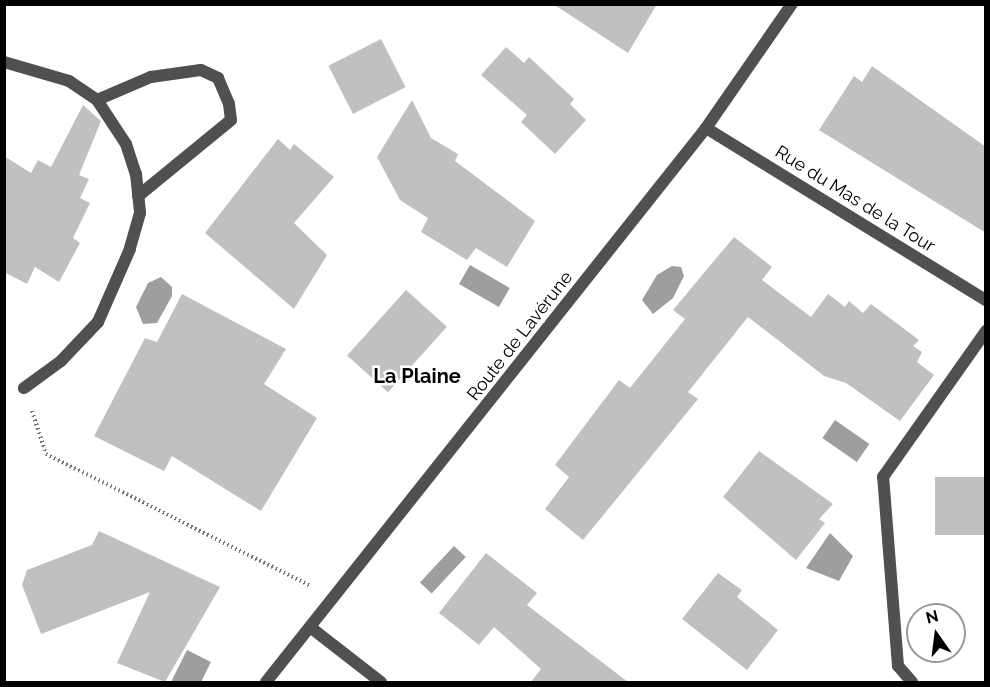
<!DOCTYPE html>
<html>
<head>
<meta charset="utf-8">
<style>
	body { margin:0 }
	#map { position:relative; width:990px; height:687px; overflow:hidden; background:#fff; font-family:Raleway,sans-serif }
	div>[style] { position:absolute }
	[style*='--x'] { left:calc(var(--x)*1px); top:calc(var(--y)*1px); width:calc(var(--w)*1px); rotate:calc(var(--a)*1deg) }
	.water>* { inset:0; background:#9e9e9e; transform-origin:0 0 }
	.building>* { inset:0; background:#c0c0c0; transform-origin:0 0 }
	.path>* { height:4px; margin-top:-2px; transform-origin:0; background:repeating-linear-gradient(90deg,#727272 0 1.5px,transparent 0 4.5px) }
	.service>* { height:12px; margin:-6px; padding:0 6px; transform-origin:6px; border-radius:6px; background:#505050 }
	.minor>* { height:12px; margin:-6px; padding:0 6px; transform-origin:6px; border-radius:6px; background:#505050 }
	.tertiary>* { height:12px; margin:-6px; padding:0 6px; transform-origin:6px; border-radius:6px; background:#505050 }
	span { translate:-50% -50%; white-space:nowrap; text-align:center; line-height:1.15; -webkit-text-stroke:5px #fff; paint-order:stroke }
	.street-label { font-size:18px; color:#000 }
	.neighbourhood-label { font-size:20px; color:#000; font-weight:700 }
	.frame { position:absolute; inset:0; border:6px solid #000; pointer-events:none }
	.north { position:absolute; left:906px; top:603px; width:60px; height:60px; box-sizing:border-box; background:#fff; border:2px solid #999; border-radius:50%; rotate:346deg; font-size:16px; font-weight:700; line-height:24px; text-align:center; color:#000 }
	.north::after { content:''; display:block; margin:auto; width:21px; height:27px; background:#000; clip-path:polygon(50% 0,100% 100%,50% 72%,0 100%) }
</style>
</head>
<body>
<div id="map">
	<div class="water">
		<i style="left:470px;top:265px;width:46px;height:22px;rotate:30deg"></i>
		<i style="clip-path:polygon(672px 266px,681px 267px,684px 276px,673px 298px,653px 314px,642px 300px,657px 275px)"></i>
		<i style="clip-path:polygon(161px 277px,172px 287px,172px 296px,157px 323px,143px 324px,136px 307px,148px 283px)"></i>
		<i style="left:835px;top:420px;width:42px;height:22px;rotate:35deg"></i>
		<i style="clip-path:polygon(830px 533px,853px 556px,839px 581px,806px 568px)"></i>
		<i style="left:454px;top:546px;width:16px;height:50px;rotate:43deg"></i>
		<i style="clip-path:polygon(187px 650px,211px 662px,201px 682px,171px 682px)"></i>
	</div>
	<div class="building">
		<i style="clip-path:polygon(553px 4px,657px 4px,628px 53px)"></i>
		<i style="left:381px;top:39px;width:54px;height:59px;rotate:63deg"></i>
		<i style="clip-path:polygon(506px 47px,524px 63px,529px 57px,574px 99px,570px 104px,586px 120px,555px 154px,521px 122px,527px 115px,481px 75px)"></i>
		<i style="clip-path:polygon(872px 66px,986px 147px,986px 233px,819px 130px,854px 76px,862px 82px)"></i>
		<i style="clip-path:polygon(412px 100px,431px 138px,458px 154px,455px 161px,535px 221px,507px 267px,476px 248px,467px 260px,421px 232px,428px 218px,400px 200px,377px 157px)"></i>
		<i style="clip-path:polygon(83px 105px,101px 121px,79px 175px,89px 179px,80px 198px,90px 203px,73px 238px,80px 243px,59px 282px,35px 267px,27px 284px,4px 272px,4px 156px,31px 173px,38px 160px,51px 167px)"></i>
		<i style="clip-path:polygon(278px 139px,290px 150px,294px 144px,334px 177px,294px 223px,327px 255px,294px 309px,205px 233px)"></i>
		<i style="clip-path:polygon(734px 237px,772px 267px,762px 280px,811px 317px,828px 294px,845px 307px,849px 301px,863px 313px,871px 304px,919px 340px,913px 346px,922px 352px,917px 362px,934px 375px,900px 421px,846px 383px,824px 376px,748px 317px,688px 392px,698px 399px,583px 540px,545px 509px,569px 477px,555px 465px,619px 380px,630px 388px,685px 319px,673px 310px)"></i>
		<i style="left:406px;top:290px;width:55px;height:88px;rotate:42deg"></i>
		<i style="clip-path:polygon(182px 294px,286px 349px,264px 384px,317px 418px,261px 511px,172px 456px,164px 471px,94px 436px,145px 338px,157px 342px)"></i>
		<i style="clip-path:polygon(759px 451px,833px 504px,819px 519px,825px 523px,796px 560px,723px 497px)"></i>
		<i style="left:986px;top:477px;width:58px;height:51px;rotate:90deg"></i>
		<i style="clip-path:polygon(99px 531px,220px 587px,165px 682px,117px 663px,150px 592px,41px 634px,22px 585px,27px 570px,92px 545px)"></i>
		<i style="clip-path:polygon(486px 553px,537px 593px,527px 605px,628px 682px,531px 682px,541px 669px,494px 627px,479px 645px,439px 613px)"></i>
		<i style="clip-path:polygon(718px 573px,742px 590px,737px 597px,778px 630px,747px 670px,682px 619px)"></i>
	</div>
	<div class="path">
		<i style="--x:32;--y:411;--w:45;--a:72"></i>
		<i style="--x:46;--y:454;--w:296;--a:26.5"></i>
	</div>
	<div class="service">
		<i style="--x:97;--y:100;--w:59;--a:-23.1"></i>
		<i style="--x:151;--y:77;--w:50;--a:-8"></i>
		<i style="--x:201;--y:70;--w:19;--a:25"></i>
		<i style="--x:218;--y:78;--w:28;--a:67"></i>
		<i style="--x:229;--y:104;--w:16;--a:83"></i>
		<i style="--x:231;--y:120;--w:120;--a:140.7"></i>
	</div>
	<div class="minor">
		<i style="--x:4;--y:62;--w:68;--a:16.3"></i>
		<i style="--x:69;--y:81;--w:34;--a:34"></i>
		<i style="--x:97;--y:100;--w:53;--a:56.6"></i>
		<i style="--x:126;--y:144;--w:32;--a:72"></i>
		<i style="--x:136;--y:174;--w:39;--a:84"></i>
		<i style="--x:140;--y:213;--w:37;--a:106"></i>
		<i style="--x:130;--y:249;--w:80;--a:113.7"></i>
		<i style="--x:98;--y:322;--w:54;--a:133.5"></i>
		<i style="--x:61;--y:361;--w:46;--a:143.9"></i>
		<i style="--x:706;--y:128;--w:329;--a:31.6"></i>
		<i style="--x:310;--y:627;--w:90;--a:37.8"></i>
		<i style="--x:912;--y:682;--w:21;--a:-131"></i>
		<i style="--x:898;--y:666;--w:190;--a:-94.5"></i>
		<i style="--x:883;--y:477;--w:179;--a:-54.8"></i>
	</div>
	<div class="tertiary">
		<i style="--x:266;--y:682;--w:707;--a:-51.54"></i>
		<i style="--x:706;--y:128;--w:151;--a:-55.3"></i>
	</div>
	<div class="street-label">
		<span style="left:855px;top:199px;rotate:32deg">Rue du Mas de la Tour</span>
		<span style="left:520px;top:336px;rotate:-52deg">Route de Lavérune</span>
	</div>
	<div class="neighbourhood-label">
		<span style="left:417px;top:376px">La Plaine</span>
	</div>
	<div class="frame"></div>
	<div class="north">N</div>
</div>
</body>
</html>
